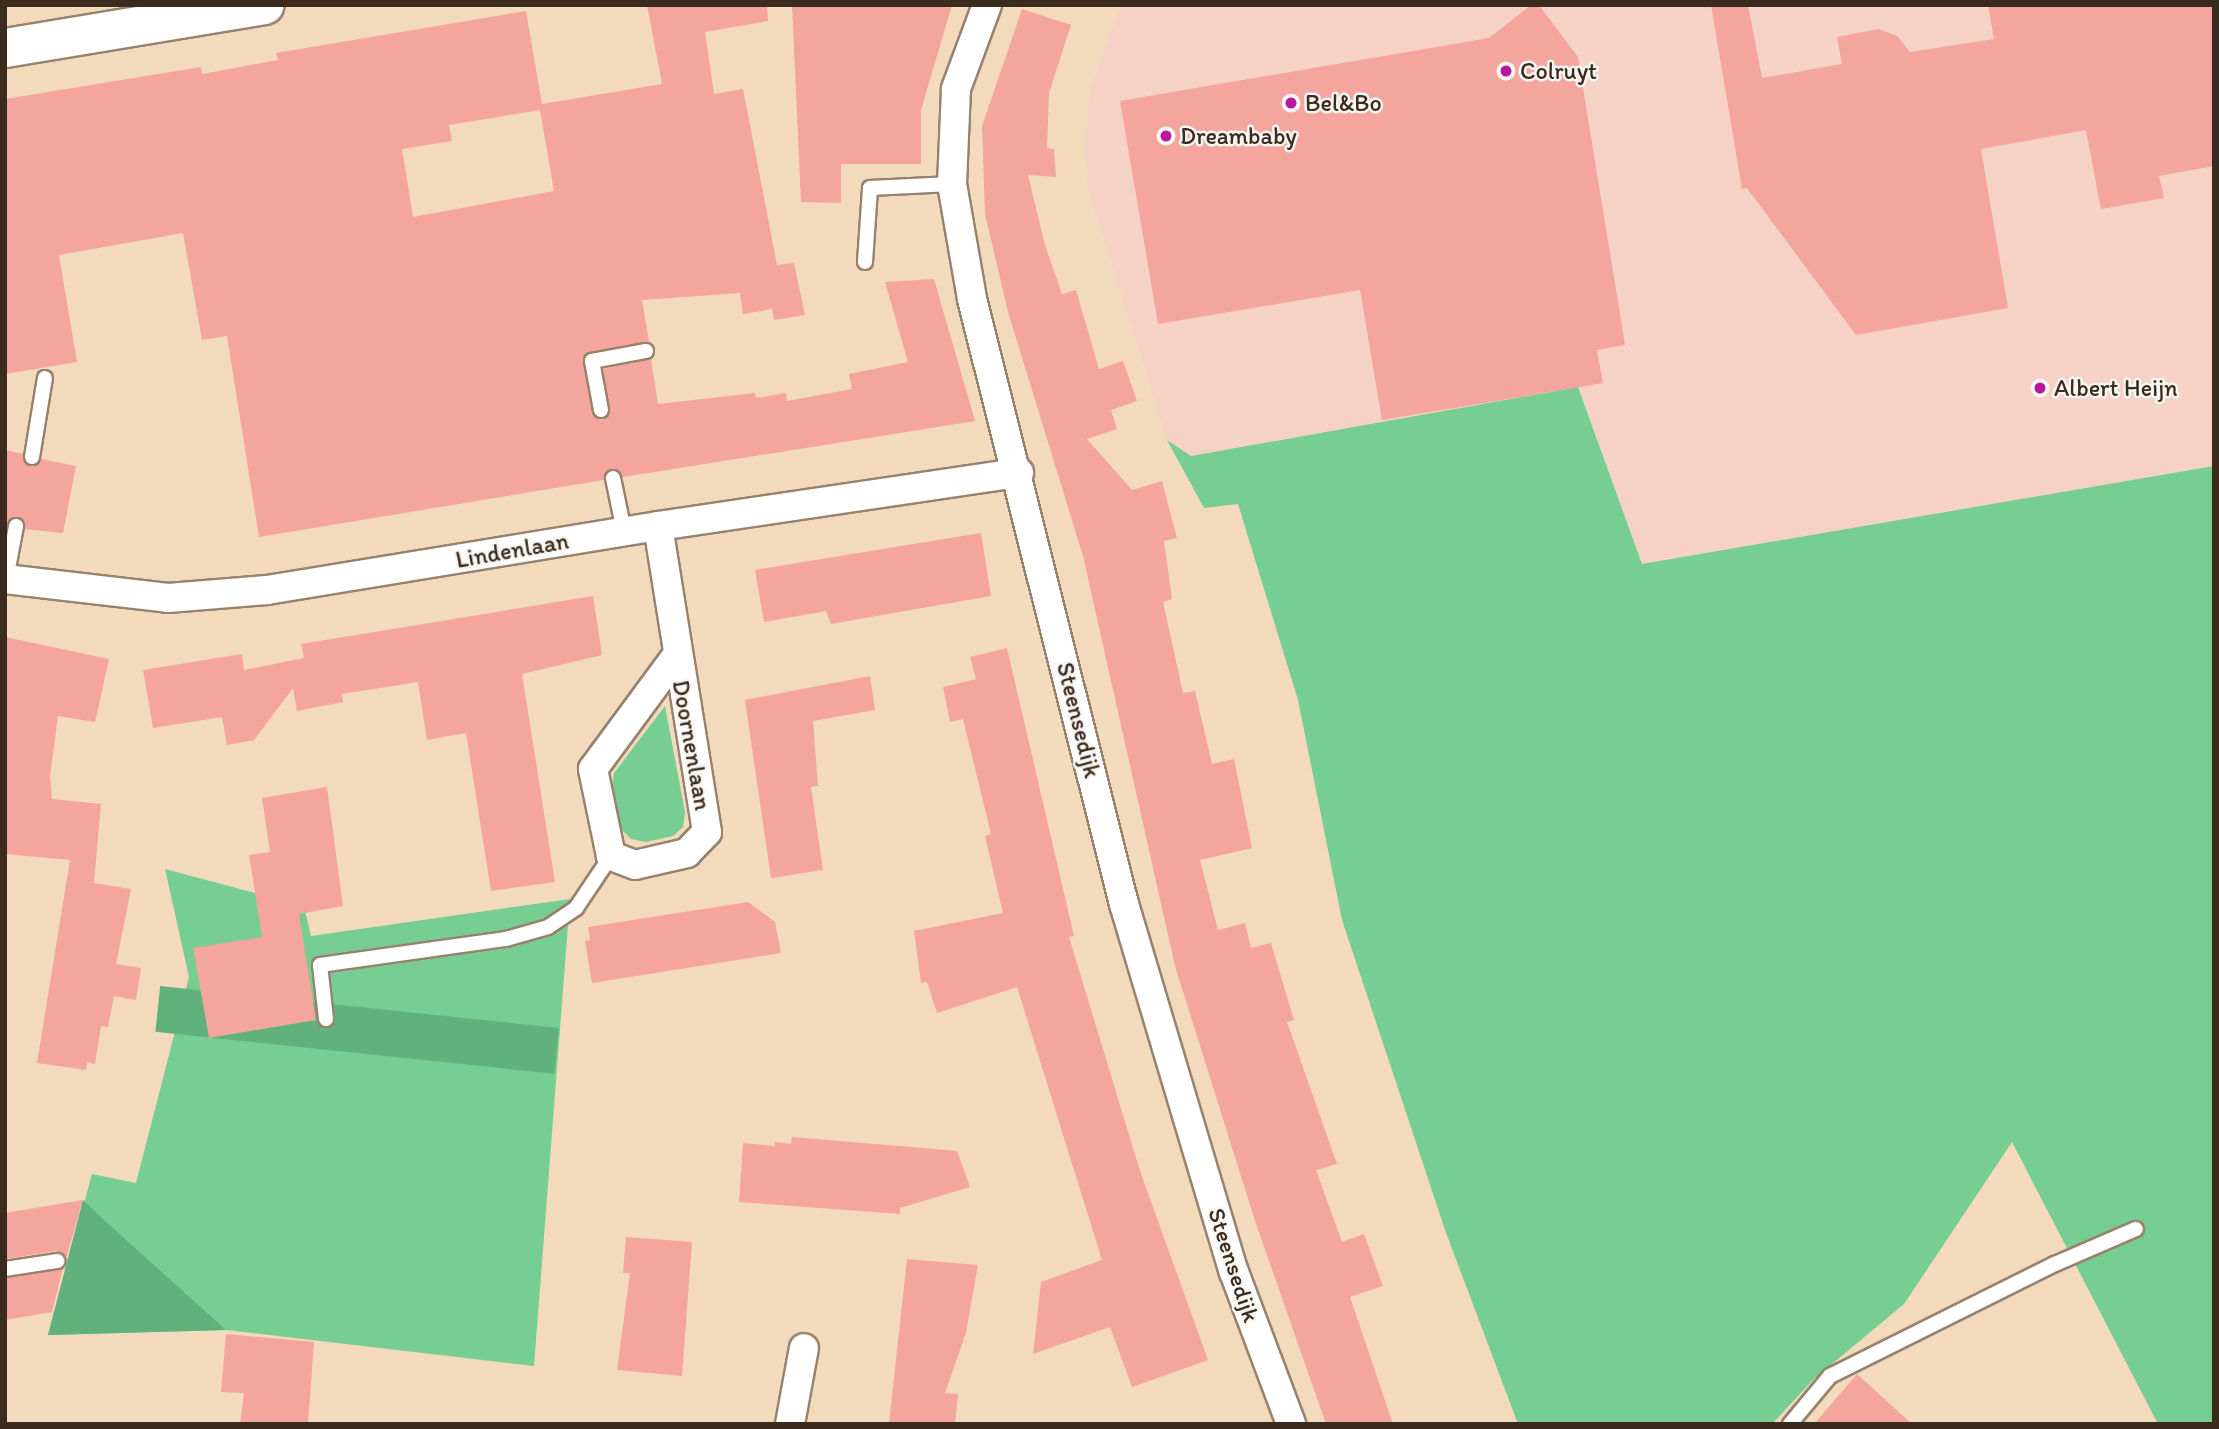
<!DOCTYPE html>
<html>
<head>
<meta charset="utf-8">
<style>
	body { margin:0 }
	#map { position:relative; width:2219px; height:1429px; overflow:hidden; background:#f3dabd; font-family:Itim,sans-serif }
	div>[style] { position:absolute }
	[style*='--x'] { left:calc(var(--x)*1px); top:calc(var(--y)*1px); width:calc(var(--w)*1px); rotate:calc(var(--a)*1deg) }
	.built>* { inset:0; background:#f6d1c5 }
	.green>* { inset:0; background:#77ce93 }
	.forest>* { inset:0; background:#61b17d; transform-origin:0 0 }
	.building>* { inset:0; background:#f4a59d }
	.roads { filter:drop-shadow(2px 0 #97826e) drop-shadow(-2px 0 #97826e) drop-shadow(0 2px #97826e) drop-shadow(0 -2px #97826e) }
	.lane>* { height:14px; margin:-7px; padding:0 7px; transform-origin:7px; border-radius:7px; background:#fff }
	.street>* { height:28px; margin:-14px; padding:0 14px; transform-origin:14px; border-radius:14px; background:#fff }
	.primary>* { height:38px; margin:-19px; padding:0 19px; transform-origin:19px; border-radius:19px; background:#fff }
	.dots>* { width:19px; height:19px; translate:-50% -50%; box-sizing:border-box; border:4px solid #f6f6f2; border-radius:50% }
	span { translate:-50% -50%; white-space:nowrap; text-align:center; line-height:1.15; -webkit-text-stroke:5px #f6f6f2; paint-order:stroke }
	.poi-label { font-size:24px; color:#3b2a1e }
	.left { translate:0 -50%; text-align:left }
	.street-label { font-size:24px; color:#3b2a1e }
	.frame { position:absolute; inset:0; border:7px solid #3b2a1e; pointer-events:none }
</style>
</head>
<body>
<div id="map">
	<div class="built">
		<i style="clip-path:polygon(1121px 5px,2214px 5px,2214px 466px,1642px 564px,1578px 387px,1191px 456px,1167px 440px,1088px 188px,1085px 144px,1090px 90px)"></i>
	</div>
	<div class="green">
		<i style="clip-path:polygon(1578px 387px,1642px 564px,2214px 466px,2214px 1424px,2158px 1424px,2012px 1142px,1904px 1304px,1813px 1380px,1772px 1424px,1518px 1424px,1445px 1230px,1342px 920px,1298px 700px,1238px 504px,1204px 508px,1167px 440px,1191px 456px)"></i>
		<i style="clip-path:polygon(665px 706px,685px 812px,683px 827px,673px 836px,646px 842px,631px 839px,621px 829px,612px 786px,614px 773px)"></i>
		<i style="clip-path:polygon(165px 869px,304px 906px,311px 936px,570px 899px,534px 1366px,226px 1330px,48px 1335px,92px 1174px,136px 1183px,189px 977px)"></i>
	</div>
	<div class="forest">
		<i style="left:559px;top:1028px;width:46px;height:401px;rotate:96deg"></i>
		<i style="clip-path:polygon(83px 1200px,104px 1220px,226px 1330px,48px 1335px)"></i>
	</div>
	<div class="building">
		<i style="clip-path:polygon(evenodd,647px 5px,767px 5px,768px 21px,705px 32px,714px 94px,743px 89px,777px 265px,794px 263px,805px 315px,774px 320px,772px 309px,743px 314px,740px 293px,642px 300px,649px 342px,590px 352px,583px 357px,593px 416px,602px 420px,610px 413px,603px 369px,651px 359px,658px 404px,755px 393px,756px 398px,786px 393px,787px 401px,852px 389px,849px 374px,908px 362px,885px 282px,934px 279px,975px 421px,623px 477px,612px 469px,604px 480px,259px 537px,227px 336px,202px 340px,183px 233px,59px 255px,77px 362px,5px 374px,5px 99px,201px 67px,202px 74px,278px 60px,276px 53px,526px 11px,542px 104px,662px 84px,647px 5px,540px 110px,554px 191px,413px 217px,402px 149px,452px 141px,449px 125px,540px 110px)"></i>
		<i style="clip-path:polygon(792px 5px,952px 5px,921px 110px,921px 164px,841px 164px,841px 203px,801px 202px)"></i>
		<i style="clip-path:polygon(1531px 5px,1539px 5px,1578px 57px,1625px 345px,1597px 350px,1603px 383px,1382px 420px,1360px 290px,1158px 324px,1120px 101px,1489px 38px)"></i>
		<i style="clip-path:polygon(1711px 5px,1748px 5px,1762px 78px,1842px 64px,1837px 37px,1879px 29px,1897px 36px,1910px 52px,1994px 39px,1988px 5px,2214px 5px,2214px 166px,2159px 176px,2164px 198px,2101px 209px,2086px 130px,1981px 149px,2008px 308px,1856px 335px,1747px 188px,1742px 189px)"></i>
		<i style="clip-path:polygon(1022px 9px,1071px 25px,1049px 93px,1047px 148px,1054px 149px,1056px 177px,1028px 175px,1045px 245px,1062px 294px,1076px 290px,1099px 369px,1123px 361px,1137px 401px,1111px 410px,1117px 429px,1087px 439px,1132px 490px,1162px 481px,1177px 538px,1164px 541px,1172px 599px,1163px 602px,1183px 693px,1195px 691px,1212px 764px,1234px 759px,1252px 848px,1200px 860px,1218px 930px,1245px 923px,1251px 948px,1271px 943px,1294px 1020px,1287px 1022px,1337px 1164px,1316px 1170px,1342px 1242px,1364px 1234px,1383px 1286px,1350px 1297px,1393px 1424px,1326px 1424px,1255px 1221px,1175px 966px,1083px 556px,1008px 312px,985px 214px,982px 126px)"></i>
		<i style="clip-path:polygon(5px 450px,23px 454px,30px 466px,41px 459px,76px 466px,63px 533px,25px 529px,17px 517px,5px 524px)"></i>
		<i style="clip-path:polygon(981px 533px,991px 596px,831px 624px,826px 611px,764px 622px,755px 570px)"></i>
		<i style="clip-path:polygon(593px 596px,602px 655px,522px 674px,555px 882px,491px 891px,466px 733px,427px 740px,418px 682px,342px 694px,343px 702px,297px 711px,293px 688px,254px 740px,227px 745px,222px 717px,153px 728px,143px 670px,242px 654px,244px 670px,304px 658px,301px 644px)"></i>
		<i style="clip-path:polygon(5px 637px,109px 659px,95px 722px,58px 716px,50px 776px,52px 799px,101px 804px,94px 883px,131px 889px,116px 964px,141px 968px,136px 1000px,114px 996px,108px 1027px,101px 1026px,95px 1064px,87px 1062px,86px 1070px,37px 1063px,70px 860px,5px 854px)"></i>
		<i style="clip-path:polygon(1007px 648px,1074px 936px,1069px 937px,1140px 1171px,1208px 1360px,1132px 1387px,1110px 1327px,1033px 1354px,1041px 1282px,1102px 1260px,1017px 987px,937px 1013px,927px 982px,921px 983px,914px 931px,1003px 913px,985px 836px,991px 834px,963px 719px,950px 722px,943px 687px,976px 679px,970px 657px)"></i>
		<i style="clip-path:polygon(870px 676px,875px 710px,813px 721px,818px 786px,811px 787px,823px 870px,771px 878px,745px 700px)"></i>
		<i style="clip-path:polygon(327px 787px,343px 906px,299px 914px,316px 1020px,209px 1038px,193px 948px,262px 937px,249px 855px,270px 852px,262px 798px)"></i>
		<i style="clip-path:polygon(748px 902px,775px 922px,781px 953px,592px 983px,585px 941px,590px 940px,588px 927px)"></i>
		<i style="clip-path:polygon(792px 1137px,957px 1151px,970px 1187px,900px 1208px,900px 1214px,739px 1202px,743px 1143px,775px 1146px,775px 1142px,791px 1144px)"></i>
		<i style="clip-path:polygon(83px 1200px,66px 1258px,56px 1251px,5px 1259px,5px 1213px)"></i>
		<i style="clip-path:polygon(626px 1237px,692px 1242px,682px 1376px,617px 1370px,630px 1273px,623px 1273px)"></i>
		<i style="clip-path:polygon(907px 1259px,978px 1265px,966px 1333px,945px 1393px,958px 1394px,955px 1424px,889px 1424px)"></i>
		<i style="clip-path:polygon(63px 1268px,52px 1312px,5px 1320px,5px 1278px)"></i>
		<i style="clip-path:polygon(226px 1334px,314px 1342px,308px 1424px,240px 1424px,244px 1393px,221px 1392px)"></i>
		<i style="clip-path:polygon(1857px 1374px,1912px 1424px,1814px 1424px)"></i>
	</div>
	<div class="roads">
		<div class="lane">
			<i style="--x:865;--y:262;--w:74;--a:-86.1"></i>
			<i style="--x:870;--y:188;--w:82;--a:-2.8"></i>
			<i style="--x:601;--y:410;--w:50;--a:-100.4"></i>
			<i style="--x:592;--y:361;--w:55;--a:-10.5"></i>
			<i style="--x:32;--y:457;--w:80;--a:-80.7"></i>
			<i style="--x:613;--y:478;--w:54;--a:78.3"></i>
			<i style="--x:6;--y:579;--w:54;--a:-79.3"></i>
			<i style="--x:326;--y:1019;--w:54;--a:-96.3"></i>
			<i style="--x:320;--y:965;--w:188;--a:-8"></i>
			<i style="--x:506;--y:939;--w:44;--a:-15.9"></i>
			<i style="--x:548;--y:927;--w:34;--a:-34"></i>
			<i style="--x:576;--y:908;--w:63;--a:-56.1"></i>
			<i style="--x:5;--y:1269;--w:53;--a:-8.7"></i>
			<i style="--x:1790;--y:1424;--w:62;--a:-50.2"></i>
			<i style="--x:1830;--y:1376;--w:251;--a:-26.5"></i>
			<i style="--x:2055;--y:1264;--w:88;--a:-23.4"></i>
		</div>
		<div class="street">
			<i style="--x:987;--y:5;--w:90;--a:110.3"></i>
			<i style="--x:956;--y:89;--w:95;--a:92.4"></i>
			<i style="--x:952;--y:184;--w:117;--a:80.1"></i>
			<i style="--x:972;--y:299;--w:624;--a:75.9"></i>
			<i style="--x:1124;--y:904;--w:384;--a:73.4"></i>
			<i style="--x:1234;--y:1272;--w:162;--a:69.4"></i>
			<i style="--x:658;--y:526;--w:310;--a:80.9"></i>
			<i style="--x:707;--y:832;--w:29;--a:134"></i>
			<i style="--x:687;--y:853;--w:53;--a:167"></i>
			<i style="--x:635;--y:865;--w:26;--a:-159"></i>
			<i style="--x:611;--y:856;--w:89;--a:-101.7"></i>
			<i style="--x:593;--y:769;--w:142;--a:-53.6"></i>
			<i style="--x:5;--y:579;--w:164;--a:6.6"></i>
			<i style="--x:168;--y:598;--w:99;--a:-4.6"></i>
			<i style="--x:267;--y:590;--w:396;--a:-9.3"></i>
			<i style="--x:658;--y:526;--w:365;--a:-8.4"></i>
			<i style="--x:790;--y:1424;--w:77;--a:-79.6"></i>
		</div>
		<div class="primary">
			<i style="--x:5;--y:48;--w:263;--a:-9.4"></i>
		</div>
	</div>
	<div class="dots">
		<i style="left:1506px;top:71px;background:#b5179e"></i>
		<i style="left:1291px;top:103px;background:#b5179e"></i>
		<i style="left:1166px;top:136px;background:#b5179e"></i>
		<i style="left:2040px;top:388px;background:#b5179e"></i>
	</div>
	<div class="poi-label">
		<span class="left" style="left:1520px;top:71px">Colruyt</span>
		<span class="left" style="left:1305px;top:103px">Bel&amp;Bo</span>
		<span class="left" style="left:1180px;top:136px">Dreambaby</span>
		<span class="left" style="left:2054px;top:388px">Albert Heijn</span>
	</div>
	<div class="street-label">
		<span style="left:512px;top:550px;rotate:-10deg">Lindenlaan</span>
		<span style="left:1079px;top:720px;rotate:76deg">Steensedijk</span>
		<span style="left:692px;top:745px;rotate:80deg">Doornenlaan</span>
		<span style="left:1234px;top:1265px;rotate:72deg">Steensedijk</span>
	</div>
	<div class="frame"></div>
</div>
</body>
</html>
